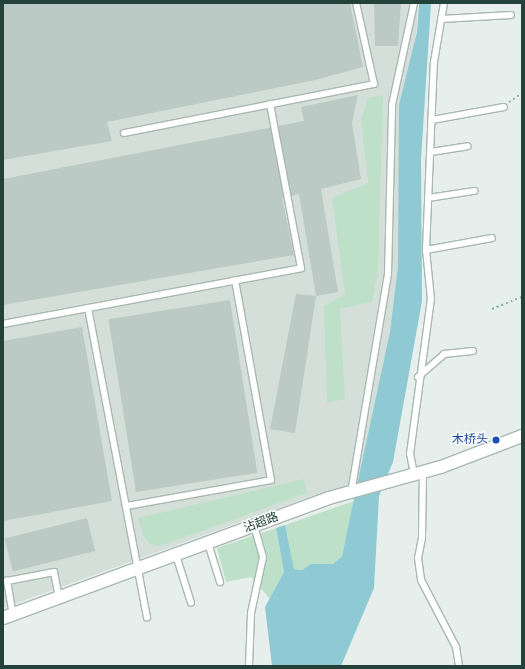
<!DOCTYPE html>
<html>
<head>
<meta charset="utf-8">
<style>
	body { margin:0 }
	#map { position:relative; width:525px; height:669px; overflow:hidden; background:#e6efeb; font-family:Rubik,"Noto Sans SC",sans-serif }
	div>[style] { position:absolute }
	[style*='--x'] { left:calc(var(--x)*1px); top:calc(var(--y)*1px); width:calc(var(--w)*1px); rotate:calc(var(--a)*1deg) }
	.built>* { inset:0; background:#d4dfda }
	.green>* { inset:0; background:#bfe0c8 }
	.water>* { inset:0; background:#8ec9d4 }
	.building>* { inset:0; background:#bbcac4; transform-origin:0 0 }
	.path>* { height:2px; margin-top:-1px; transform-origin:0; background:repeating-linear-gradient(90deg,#86b3a5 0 2px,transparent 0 5px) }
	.roads { filter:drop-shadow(1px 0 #a8b8b2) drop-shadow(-1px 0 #a8b8b2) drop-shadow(0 1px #a8b8b2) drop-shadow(0 -1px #a8b8b2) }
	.service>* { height:6px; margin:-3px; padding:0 3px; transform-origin:3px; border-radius:3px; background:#fff }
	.tertiary>* { height:12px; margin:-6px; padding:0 6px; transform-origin:6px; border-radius:6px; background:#fff }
	.dots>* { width:11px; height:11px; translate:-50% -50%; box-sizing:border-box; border:2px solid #f7fbf9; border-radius:50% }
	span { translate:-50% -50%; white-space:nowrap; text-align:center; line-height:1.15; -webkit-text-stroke:3px #f7fbf9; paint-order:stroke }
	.transit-label { font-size:12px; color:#164399 }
	.right { translate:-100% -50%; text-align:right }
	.street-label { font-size:12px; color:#24423a }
	.frame { position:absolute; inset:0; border:4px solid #24423a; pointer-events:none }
</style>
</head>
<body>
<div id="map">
	<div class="built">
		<i style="clip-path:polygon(3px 3px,418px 3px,403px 298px,364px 482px,317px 494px,3px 608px)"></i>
	</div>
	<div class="green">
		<i style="clip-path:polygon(383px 95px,378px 270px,372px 302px,340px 309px,345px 399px,327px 403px,324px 306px,345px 294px,332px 198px,368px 183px,361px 120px,368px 98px)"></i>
		<i style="clip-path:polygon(304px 479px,307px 493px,160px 546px,149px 544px,143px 535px,138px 518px)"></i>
		<i style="clip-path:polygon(354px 501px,342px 556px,333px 564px,311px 564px,302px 570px,294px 569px,285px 525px)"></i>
		<i style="clip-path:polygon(276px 528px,284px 572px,270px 599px,251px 577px,226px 582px,217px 548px)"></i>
	</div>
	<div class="water">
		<i style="clip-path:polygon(419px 3px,431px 3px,421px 160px,422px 301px,393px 462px,379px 496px,374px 588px,341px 666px,272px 666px,265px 607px,284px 572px,276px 528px,285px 525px,294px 569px,302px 570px,311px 564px,333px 564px,342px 556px,348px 527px,390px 332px,398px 267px,399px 105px,417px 32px)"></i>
	</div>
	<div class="building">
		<i style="clip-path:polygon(3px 3px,350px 3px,363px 67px,315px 80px,107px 122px,112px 141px,3px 160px)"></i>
		<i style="clip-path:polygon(374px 3px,401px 3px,398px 46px,375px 46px)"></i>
		<i style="clip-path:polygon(358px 95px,352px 123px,361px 179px,321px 189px,338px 292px,316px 296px,295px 433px,270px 429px,296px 294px,316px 296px,299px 194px,282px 198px,294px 255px,3px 305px,3px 179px,304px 121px,301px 107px)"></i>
		<i style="left:230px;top:300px;width:175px;height:123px;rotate:81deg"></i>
		<i style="clip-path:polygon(82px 327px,112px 501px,3px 521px,3px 341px)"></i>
		<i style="left:87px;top:518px;width:34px;height:85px;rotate:76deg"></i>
	</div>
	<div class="path">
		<i style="--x:509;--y:102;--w:16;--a:-35"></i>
		<i style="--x:492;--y:309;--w:32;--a:-22"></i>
	</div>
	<div class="roads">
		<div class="service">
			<i style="--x:441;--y:19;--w:70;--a:-3.3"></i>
			<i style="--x:432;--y:120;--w:73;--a:-10.2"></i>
			<i style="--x:124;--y:133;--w:255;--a:-11.1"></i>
			<i style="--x:374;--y:84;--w:83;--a:-102.5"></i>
			<i style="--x:431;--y:152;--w:37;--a:-9"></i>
			<i style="--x:428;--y:198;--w:47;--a:-8.7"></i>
			<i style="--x:426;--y:250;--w:67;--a:-10.3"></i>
			<i style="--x:88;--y:308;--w:315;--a:79.2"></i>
			<i style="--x:3;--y:324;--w:303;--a:-10.6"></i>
			<i style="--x:301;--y:268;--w:167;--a:-100.7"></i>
			<i style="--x:418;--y:377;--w:35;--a:-41"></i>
			<i style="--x:444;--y:354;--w:29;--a:-6"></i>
			<i style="--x:423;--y:472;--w:66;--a:90.9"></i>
			<i style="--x:422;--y:538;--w:20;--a:101"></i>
			<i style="--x:418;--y:558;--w:22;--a:82"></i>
			<i style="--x:421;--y:580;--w:76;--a:62.4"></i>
			<i style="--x:456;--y:647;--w:19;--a:81"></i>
			<i style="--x:414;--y:474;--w:20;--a:-101"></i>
			<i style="--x:410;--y:454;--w:156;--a:-82.3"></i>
			<i style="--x:431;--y:299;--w:49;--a:-95.8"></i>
			<i style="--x:426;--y:250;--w:188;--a:-87.6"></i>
			<i style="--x:434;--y:62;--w:60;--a:-80.4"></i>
			<i style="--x:351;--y:493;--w:222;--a:-80.4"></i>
			<i style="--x:388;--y:274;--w:169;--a:-88.6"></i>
			<i style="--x:392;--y:105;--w:104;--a:-77.8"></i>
			<i style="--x:127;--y:506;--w:146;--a:-10.2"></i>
			<i style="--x:271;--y:480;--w:203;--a:-100.2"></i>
			<i style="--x:208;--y:543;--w:41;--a:72.9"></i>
			<i style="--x:176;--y:555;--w:50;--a:72.6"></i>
			<i style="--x:13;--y:615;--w:35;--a:-100"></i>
			<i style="--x:7;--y:581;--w:48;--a:-10.8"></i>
			<i style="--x:54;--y:572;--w:26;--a:79"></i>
			<i style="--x:249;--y:666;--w:53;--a:-87.8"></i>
			<i style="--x:251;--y:613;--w:57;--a:-77.9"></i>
			<i style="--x:263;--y:557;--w:32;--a:-106"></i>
		</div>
		<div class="tertiary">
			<i style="--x:3;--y:618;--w:347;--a:-20.2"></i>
			<i style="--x:329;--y:498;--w:116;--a:-15.5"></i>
			<i style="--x:441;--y:467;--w:87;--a:-20.9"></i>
		</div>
	</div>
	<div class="dots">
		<i style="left:496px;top:440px;background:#1a4fb4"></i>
	</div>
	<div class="transit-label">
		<span class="right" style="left:488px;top:440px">木桥头</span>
	</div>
	<div class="street-label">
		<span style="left:261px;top:523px;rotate:-20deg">沾超路</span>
	</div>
	<div class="frame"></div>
</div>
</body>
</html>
